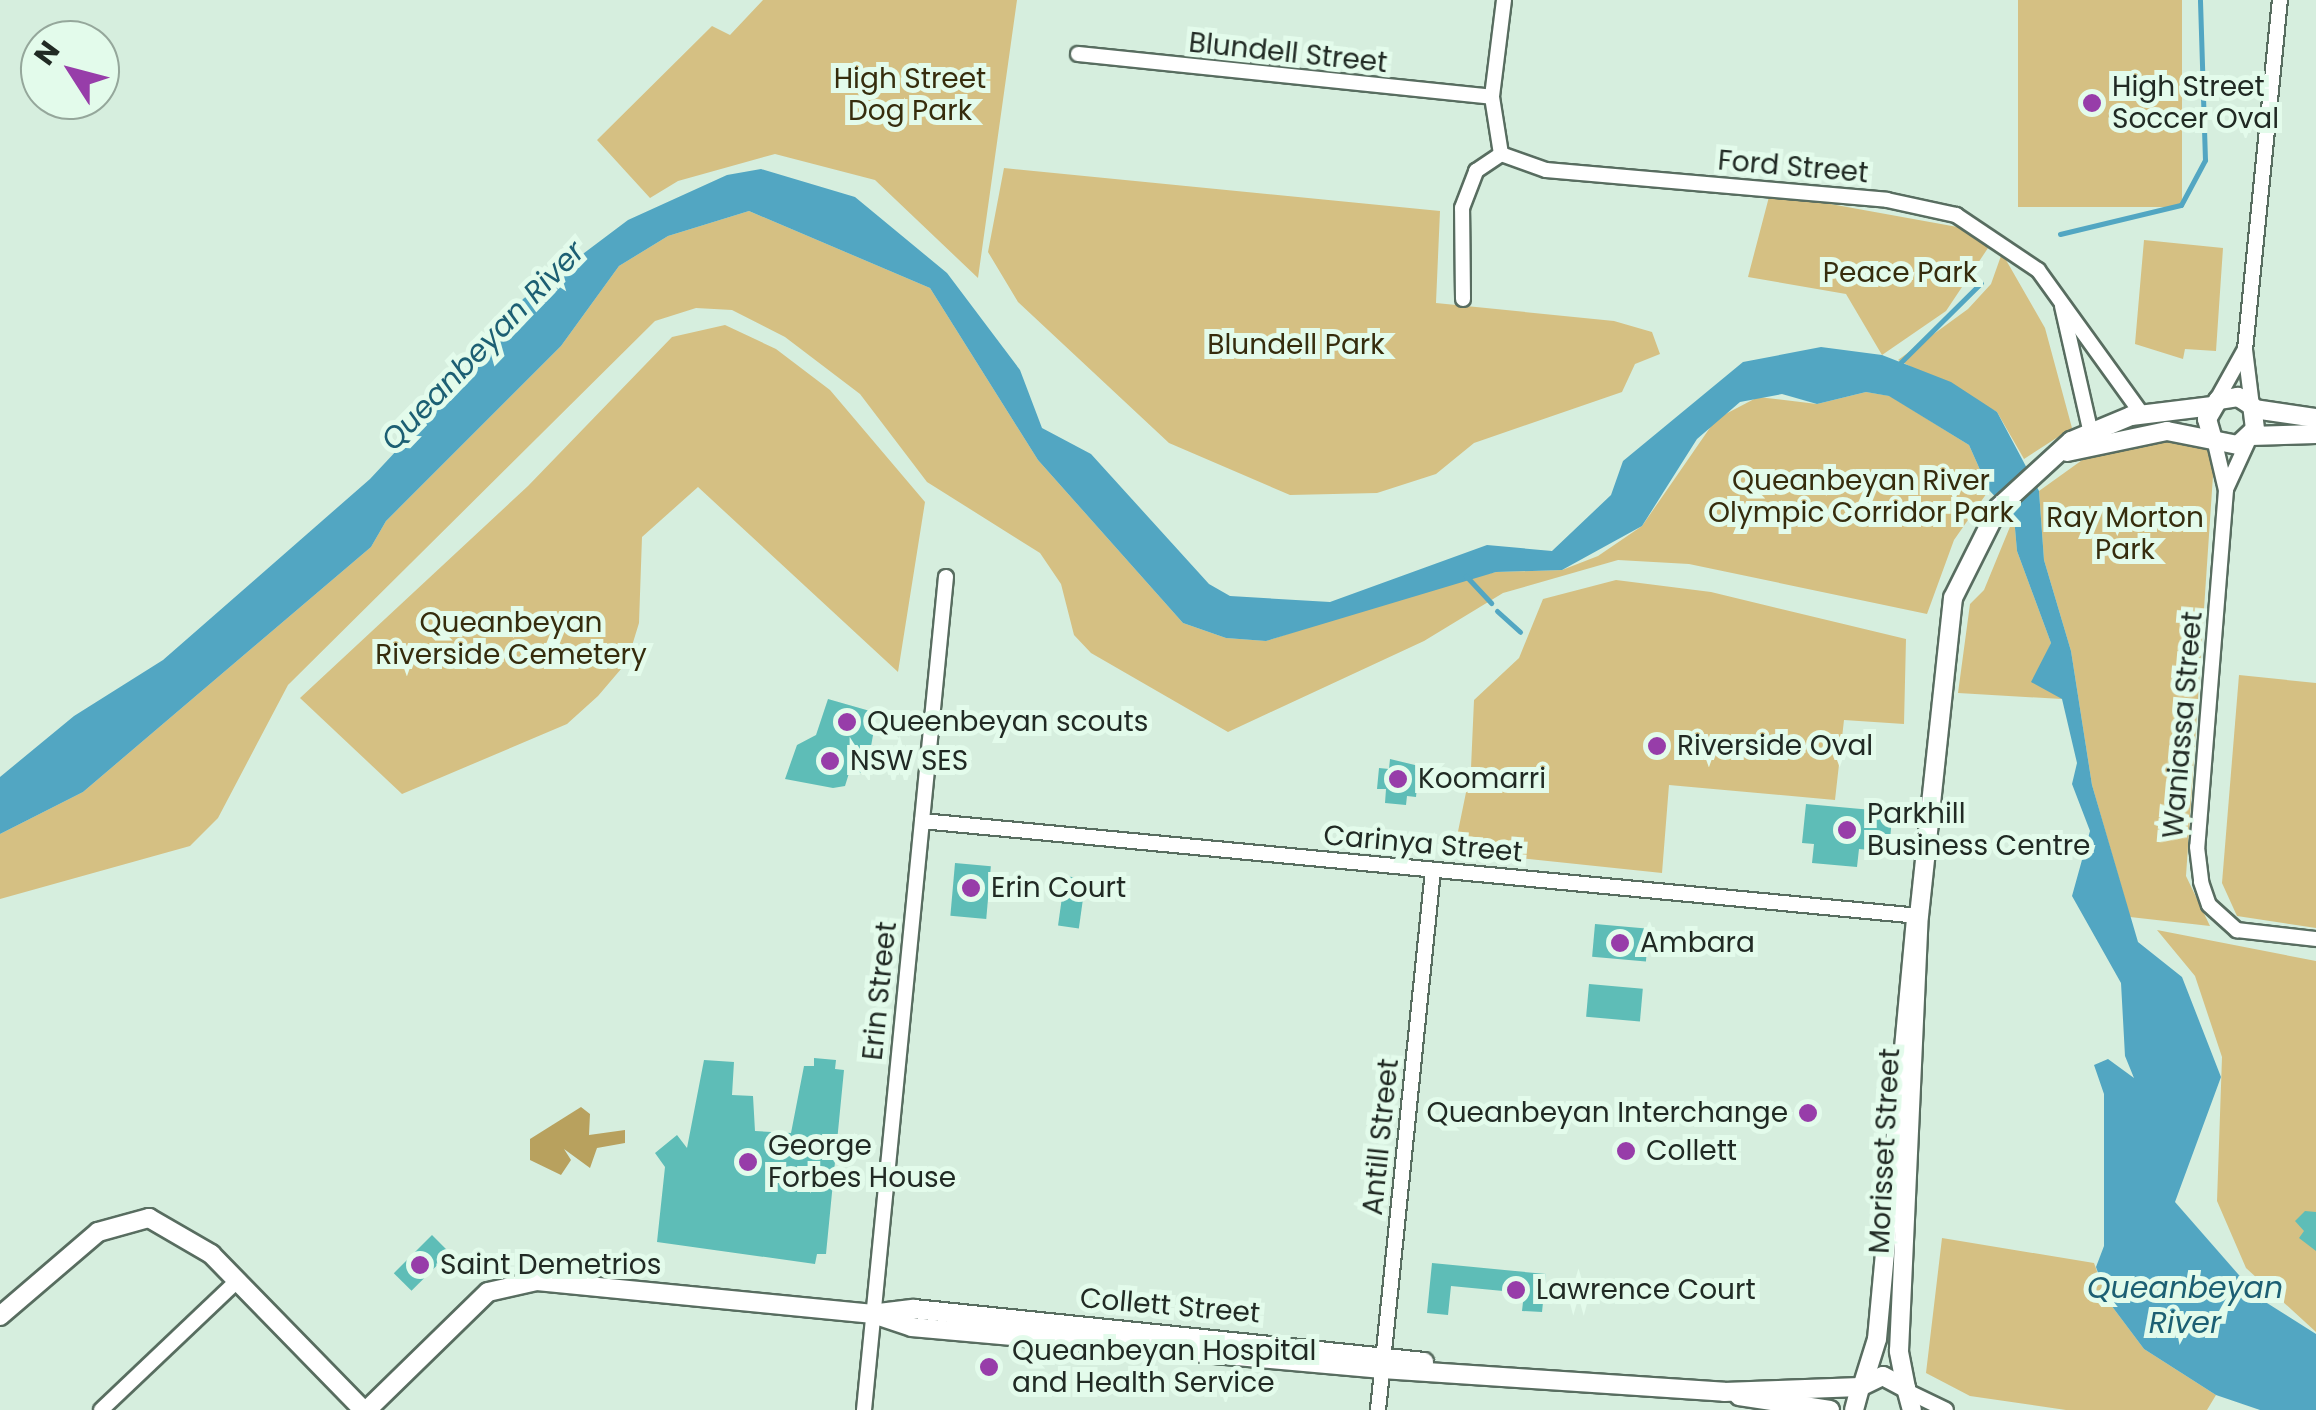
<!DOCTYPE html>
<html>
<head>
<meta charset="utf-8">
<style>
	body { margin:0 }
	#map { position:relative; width:2316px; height:1410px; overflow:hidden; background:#d6eede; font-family:Poppins,sans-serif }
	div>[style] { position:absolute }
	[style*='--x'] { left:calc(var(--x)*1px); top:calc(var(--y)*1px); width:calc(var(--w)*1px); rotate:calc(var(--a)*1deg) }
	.green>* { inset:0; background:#d5c083; transform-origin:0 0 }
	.forest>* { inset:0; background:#b8a15e }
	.water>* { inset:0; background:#52a6c2 }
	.stream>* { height:5px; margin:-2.5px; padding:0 2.5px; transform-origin:2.5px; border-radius:2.5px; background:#52a6c2 }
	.building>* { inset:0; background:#5ebdb7; transform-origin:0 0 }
	.roads { filter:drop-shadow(2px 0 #586d60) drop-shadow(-2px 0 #586d60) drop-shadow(0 2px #586d60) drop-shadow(0 -2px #586d60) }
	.minor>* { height:14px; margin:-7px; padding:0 7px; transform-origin:7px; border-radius:7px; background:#fff }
	.tertiary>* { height:18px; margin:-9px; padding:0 9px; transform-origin:9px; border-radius:9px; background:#fff }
	.dots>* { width:28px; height:28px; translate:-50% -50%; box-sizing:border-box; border:5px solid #e3fbeb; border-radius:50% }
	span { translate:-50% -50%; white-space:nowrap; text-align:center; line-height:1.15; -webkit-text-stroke:10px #e3fbeb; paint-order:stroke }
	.street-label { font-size:28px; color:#212a24 }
	.park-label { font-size:28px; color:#362c0d }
	.poi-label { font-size:28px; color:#212a24 }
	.left { translate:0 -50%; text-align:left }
	.right { translate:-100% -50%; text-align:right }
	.water-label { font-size:30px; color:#1c5f73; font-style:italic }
	.north { position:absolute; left:20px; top:20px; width:100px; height:100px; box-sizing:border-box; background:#e3fbeb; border:2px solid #95a79b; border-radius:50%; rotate:306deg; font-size:28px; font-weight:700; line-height:40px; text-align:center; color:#212a24 }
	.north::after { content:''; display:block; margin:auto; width:35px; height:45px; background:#973da9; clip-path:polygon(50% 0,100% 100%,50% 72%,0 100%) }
</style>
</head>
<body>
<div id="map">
	<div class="green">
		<i style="clip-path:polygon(763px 0,1017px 0,978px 278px,875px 180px,775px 154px,678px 181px,650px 198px,597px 140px,712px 26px,730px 35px)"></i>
		<i style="left:2018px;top:0;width:164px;height:207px"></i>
		<i style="clip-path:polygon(1004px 168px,1440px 211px,1436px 303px,1614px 321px,1652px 332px,1660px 354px,1635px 364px,1622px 392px,1474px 443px,1436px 474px,1377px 493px,1290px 495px,1169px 443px,1018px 302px,988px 252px)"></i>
		<i style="clip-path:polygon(1770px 193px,1963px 228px,1990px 245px,1946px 311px,1882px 355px,1846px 294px,1748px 277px)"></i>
		<i style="clip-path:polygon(749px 211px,930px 288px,1038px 460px,1183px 623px,1226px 638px,1266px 641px,1437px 585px,1496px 572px,1562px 570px,1598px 556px,1642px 526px,1716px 419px,1758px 397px,1817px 404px,1866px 392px,1890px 396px,1969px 445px,1989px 490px,1954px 540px,1927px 614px,1689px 564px,1618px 560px,1503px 593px,1424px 641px,1228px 732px,1091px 653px,1074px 635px,1061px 584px,1040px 553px,927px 482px,860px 394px,785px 337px,732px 310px,696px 308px,655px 321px,288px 685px,218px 818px,190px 846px,0 899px,0 834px,83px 792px,371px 547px,386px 521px,561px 346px,619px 266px,668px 236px)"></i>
		<i style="clip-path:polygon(2144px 240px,2223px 248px,2216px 351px,2185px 349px,2183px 359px,2135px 344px)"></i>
		<i style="clip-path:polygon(2002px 253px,2045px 328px,2072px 428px,2024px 459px,1997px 412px,1898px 360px,1968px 309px,1991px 284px)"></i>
		<i style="clip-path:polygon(725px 325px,776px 349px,830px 390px,925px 502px,898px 672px,698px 487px,642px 537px,639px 623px,627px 662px,598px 696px,567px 724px,402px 794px,300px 698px,528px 486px,672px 337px)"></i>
		<i style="clip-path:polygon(2187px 441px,2215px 446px,2186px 876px,2210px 926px,2130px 917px,2092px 785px,2071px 651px,2044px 560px,2039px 491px,2085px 458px,2137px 443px)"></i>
		<i style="clip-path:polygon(2014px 517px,2017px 551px,2051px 643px,2040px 669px,2062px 699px,1958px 693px,1970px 604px,1984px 590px)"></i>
		<i style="clip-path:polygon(1616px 580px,1711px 592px,1906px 639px,1904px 724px,1844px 720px,1835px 800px,1669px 785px,1662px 873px,1454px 851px,1471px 768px,1474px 700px,1519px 658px,1543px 599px)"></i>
		<i style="clip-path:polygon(2239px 675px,2316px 683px,2316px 928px,2237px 916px,2222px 883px)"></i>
		<i style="clip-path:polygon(2157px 930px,2316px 961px,2316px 1332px,2246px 1268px,2217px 1201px,2222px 1057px,2195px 976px)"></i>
		<i style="clip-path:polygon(1942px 1238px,2094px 1263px,2108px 1301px,2144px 1349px,2216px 1395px,2207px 1410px,2066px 1410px,1970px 1396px,1926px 1373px)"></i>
	</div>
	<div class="forest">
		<i style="clip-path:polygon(581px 1107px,590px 1114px,589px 1135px,625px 1130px,625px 1143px,597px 1148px,590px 1168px,564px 1149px,571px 1160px,561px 1175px,530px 1160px,530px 1139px)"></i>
	</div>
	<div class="water">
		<i style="clip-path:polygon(761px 169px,855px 197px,947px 273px,1020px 370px,1042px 428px,1091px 454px,1209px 584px,1230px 596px,1330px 602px,1487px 545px,1552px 551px,1611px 495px,1623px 461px,1743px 362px,1821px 347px,1882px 355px,1951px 382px,1997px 412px,2039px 491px,2044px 560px,2071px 651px,2092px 785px,2138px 942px,2182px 977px,2221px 1077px,2175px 1202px,2259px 1298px,2316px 1334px,2316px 1410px,2260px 1410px,2216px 1395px,2144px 1349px,2108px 1301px,2096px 1267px,2104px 1246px,2104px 1094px,2094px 1065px,2108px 1059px,2134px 1078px,2125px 1056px,2121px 983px,2072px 896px,2090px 831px,2072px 784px,2077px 763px,2062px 699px,2031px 682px,2051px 643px,2017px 551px,2014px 517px,1989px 490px,1969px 445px,1889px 396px,1866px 392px,1817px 404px,1782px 394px,1740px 402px,1697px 439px,1642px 526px,1562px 570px,1496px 572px,1266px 641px,1226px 638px,1183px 623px,1038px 460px,930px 288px,749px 211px,668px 236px,619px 266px,561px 346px,386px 521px,371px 547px,83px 792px,0 834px,0 777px,74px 716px,163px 660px,370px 479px,494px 346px,523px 299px,628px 220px,727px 175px)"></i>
	</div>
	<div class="stream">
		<i style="--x:2060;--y:234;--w:124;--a:-13.5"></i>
		<i style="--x:2181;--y:205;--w:51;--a:-61.9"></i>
		<i style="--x:2205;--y:160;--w:160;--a:-91.8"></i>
		<i style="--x:1897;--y:366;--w:118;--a:-44.7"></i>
		<i style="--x:1466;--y:576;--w:37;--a:47"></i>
		<i style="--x:1497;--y:611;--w:31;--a:42"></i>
	</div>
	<div class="building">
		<i style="clip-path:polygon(828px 699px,877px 713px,866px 774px,850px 770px,845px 786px,833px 788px,785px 779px,797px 745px,816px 735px)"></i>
		<i style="clip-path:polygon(1390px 759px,1419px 766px,1416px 797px,1407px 796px,1406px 805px,1385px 803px,1386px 789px,1377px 789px,1379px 768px,1389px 769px)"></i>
		<i style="clip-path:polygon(1806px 804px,1883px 811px,1892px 817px,1889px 852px,1859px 849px,1857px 867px,1812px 863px,1814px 844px,1802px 843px)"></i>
		<i style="left:955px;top:863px;width:36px;height:53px;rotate:5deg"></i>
		<i style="left:1065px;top:876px;width:21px;height:50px;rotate:8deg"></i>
		<i style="left:1595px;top:924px;width:54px;height:33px;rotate:5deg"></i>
		<i style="left:1589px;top:984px;width:54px;height:33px;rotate:5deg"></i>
		<i style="clip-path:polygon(814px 1058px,836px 1060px,835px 1069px,844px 1070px,826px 1254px,817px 1254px,815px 1264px,657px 1242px,665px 1167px,655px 1153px,677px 1135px,687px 1148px,704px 1060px,734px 1062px,732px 1095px,753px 1096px,755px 1131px,791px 1133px,804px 1066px,814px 1066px)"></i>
		<i style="clip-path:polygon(2305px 1211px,2316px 1212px,2316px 1251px,2299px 1238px,2304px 1231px,2295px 1221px)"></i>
		<i style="left:432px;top:1235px;width:25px;height:54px;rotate:45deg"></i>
		<i style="clip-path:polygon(1432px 1263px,1546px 1274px,1542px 1312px,1522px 1311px,1524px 1293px,1451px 1286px,1448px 1315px,1427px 1313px)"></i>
	</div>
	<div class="roads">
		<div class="minor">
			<i style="--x:1504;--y:0;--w:98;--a:97.1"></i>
			<i style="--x:1492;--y:97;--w:58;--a:81"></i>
			<i style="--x:1501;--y:154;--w:48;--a:19.6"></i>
			<i style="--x:1546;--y:170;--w:342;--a:5"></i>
			<i style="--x:1887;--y:200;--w:71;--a:12.3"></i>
			<i style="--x:1956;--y:215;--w:99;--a:33.9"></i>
			<i style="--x:2038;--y:270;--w:178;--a:54.2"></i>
			<i style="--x:1078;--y:54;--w:416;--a:5.9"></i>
			<i style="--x:1463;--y:299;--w:91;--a:-90.6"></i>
			<i style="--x:1462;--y:208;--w:40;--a:-69"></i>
			<i style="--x:1476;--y:171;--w:30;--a:-34"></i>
			<i style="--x:2062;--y:306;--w:126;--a:77.2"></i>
			<i style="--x:2215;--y:403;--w:60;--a:-60.9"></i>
			<i style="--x:2252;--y:406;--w:56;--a:-97.1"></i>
			<i style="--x:2245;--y:350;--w:352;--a:-84.3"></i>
			<i style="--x:2214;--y:439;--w:52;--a:76.8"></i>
			<i style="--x:2226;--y:490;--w:358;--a:94.6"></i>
			<i style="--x:2197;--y:847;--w:35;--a:83"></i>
			<i style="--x:2201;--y:882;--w:24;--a:71"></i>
			<i style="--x:2209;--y:905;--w:38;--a:42"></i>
			<i style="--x:2237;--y:930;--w:80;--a:6.5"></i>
			<i style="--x:2226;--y:489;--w:55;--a:-65.3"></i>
			<i style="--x:922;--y:821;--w:1002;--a:5.44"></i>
			<i style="--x:1909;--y:1392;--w:41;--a:25.9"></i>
			<i style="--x:101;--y:1410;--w:189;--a:-43.5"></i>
			<i style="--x:864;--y:1410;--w:837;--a:-84.38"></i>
			<i style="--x:1378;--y:1410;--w:543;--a:-84.18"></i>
		</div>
		<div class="tertiary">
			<i style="--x:2254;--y:409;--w:63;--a:8.3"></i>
			<i style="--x:2251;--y:436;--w:65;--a:-1.8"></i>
			<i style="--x:2067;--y:452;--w:102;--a:-11.9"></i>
			<i style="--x:2167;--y:431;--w:72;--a:11.2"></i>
			<i style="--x:2238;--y:445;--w:23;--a:-43"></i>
			<i style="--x:2255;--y:429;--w:23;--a:-97"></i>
			<i style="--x:2252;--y:406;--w:17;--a:-147"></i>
			<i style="--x:2238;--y:397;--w:20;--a:171"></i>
			<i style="--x:2218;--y:400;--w:22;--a:120"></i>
			<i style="--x:2207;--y:419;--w:18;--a:74"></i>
			<i style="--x:879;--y:1313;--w:35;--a:-7"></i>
			<i style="--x:914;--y:1309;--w:513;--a:5.93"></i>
			<i style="--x:0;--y:1316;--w:129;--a:-40.6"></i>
			<i style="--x:98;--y:1232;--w:53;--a:-15.4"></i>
			<i style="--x:149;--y:1218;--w:72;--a:30.1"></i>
			<i style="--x:211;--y:1254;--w:218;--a:45.7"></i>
			<i style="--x:1863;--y:1384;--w:47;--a:-72.7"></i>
			<i style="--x:1877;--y:1339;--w:420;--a:-84.7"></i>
			<i style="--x:1906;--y:1388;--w:38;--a:-101"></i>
			<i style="--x:1899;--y:1351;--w:435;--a:-87.4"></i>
			<i style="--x:1919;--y:916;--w:320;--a:-83.9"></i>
			<i style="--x:1953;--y:598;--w:101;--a:-63.4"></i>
			<i style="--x:1998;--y:508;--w:99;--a:-42.5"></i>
			<i style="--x:2071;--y:441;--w:65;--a:-22.6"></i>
			<i style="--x:2131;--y:416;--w:82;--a:-7"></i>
			<i style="--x:1739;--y:1396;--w:92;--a:8.7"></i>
			<i style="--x:367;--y:1410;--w:169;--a:-44.3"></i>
			<i style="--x:488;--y:1292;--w:50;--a:-12.7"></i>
			<i style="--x:537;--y:1281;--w:338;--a:5.6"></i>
			<i style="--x:873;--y:1314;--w:41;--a:18.4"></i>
			<i style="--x:912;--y:1327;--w:472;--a:5.1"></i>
			<i style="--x:1382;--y:1369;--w:343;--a:3.8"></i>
			<i style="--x:1724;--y:1392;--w:136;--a:-2.1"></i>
			<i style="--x:1854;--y:1410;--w:24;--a:-75"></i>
			<i style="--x:1860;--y:1387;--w:25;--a:-26"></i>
			<i style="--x:1883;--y:1376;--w:26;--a:28"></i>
			<i style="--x:1906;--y:1388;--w:23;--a:75"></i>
		</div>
	</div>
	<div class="dots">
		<i style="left:2092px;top:103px;background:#973da9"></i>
		<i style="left:847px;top:722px;background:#973da9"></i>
		<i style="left:1657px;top:746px;background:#973da9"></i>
		<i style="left:830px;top:761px;background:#973da9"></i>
		<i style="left:1398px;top:779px;background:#973da9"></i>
		<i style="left:1847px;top:830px;background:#973da9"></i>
		<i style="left:971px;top:888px;background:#973da9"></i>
		<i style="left:1620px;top:943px;background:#973da9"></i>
		<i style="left:1808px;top:1113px;background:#973da9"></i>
		<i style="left:1626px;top:1151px;background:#973da9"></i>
		<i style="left:748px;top:1162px;background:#973da9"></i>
		<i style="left:420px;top:1265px;background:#973da9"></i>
		<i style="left:1516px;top:1290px;background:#973da9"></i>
		<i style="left:989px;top:1367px;background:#973da9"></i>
	</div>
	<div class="street-label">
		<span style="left:1288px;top:53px;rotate:6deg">Blundell Street</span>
		<span style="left:1793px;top:167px;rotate:5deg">Ford Street</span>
		<span style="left:2183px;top:725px;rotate:-85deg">Waniassa Street</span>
		<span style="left:1423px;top:844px;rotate:5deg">Carinya Street</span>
		<span style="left:880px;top:991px;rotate:-84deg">Erin Street</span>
		<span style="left:1381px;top:1137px;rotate:-84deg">Antill Street</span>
		<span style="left:1885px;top:1151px;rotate:-87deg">Morisset Street</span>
		<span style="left:1170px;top:1306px;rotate:5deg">Collett Street</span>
	</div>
	<div class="park-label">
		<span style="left:910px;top:95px">High Street<br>Dog Park</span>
		<span style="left:1900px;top:273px">Peace Park</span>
		<span style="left:1296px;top:345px">Blundell Park</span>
		<span style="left:1861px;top:497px">Queanbeyan River<br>Olympic Corridor Park</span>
		<span style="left:2125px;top:534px">Ray Morton<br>Park</span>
		<span style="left:511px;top:639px">Queanbeyan<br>Riverside Cemetery</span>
	</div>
	<div class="poi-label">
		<span class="left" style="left:2112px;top:103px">High Street<br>Soccer Oval</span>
		<span class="left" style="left:867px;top:722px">Queenbeyan scouts</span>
		<span class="left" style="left:1677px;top:746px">Riverside Oval</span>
		<span class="left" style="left:850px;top:761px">NSW SES</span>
		<span class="left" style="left:1418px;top:779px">Koomarri</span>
		<span class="left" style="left:1867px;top:830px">Parkhill<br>Business Centre</span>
		<span class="left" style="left:991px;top:888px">Erin Court</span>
		<span class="left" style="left:1640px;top:943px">Ambara</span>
		<span class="right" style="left:1788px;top:1113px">Queanbeyan Interchange</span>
		<span class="left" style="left:768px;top:1162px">George<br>Forbes House</span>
		<span class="left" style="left:1646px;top:1151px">Collett</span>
		<span class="left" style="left:440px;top:1265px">Saint Demetrios</span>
		<span class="left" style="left:1536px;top:1290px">Lawrence Court</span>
		<span class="left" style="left:1012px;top:1367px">Queanbeyan Hospital<br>and Health Service</span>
	</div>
	<div class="water-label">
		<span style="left:483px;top:346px;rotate:-46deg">Queanbeyan River</span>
		<span style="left:2185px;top:1305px">Queanbeyan<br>River</span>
	</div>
	<div class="north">N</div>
</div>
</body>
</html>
